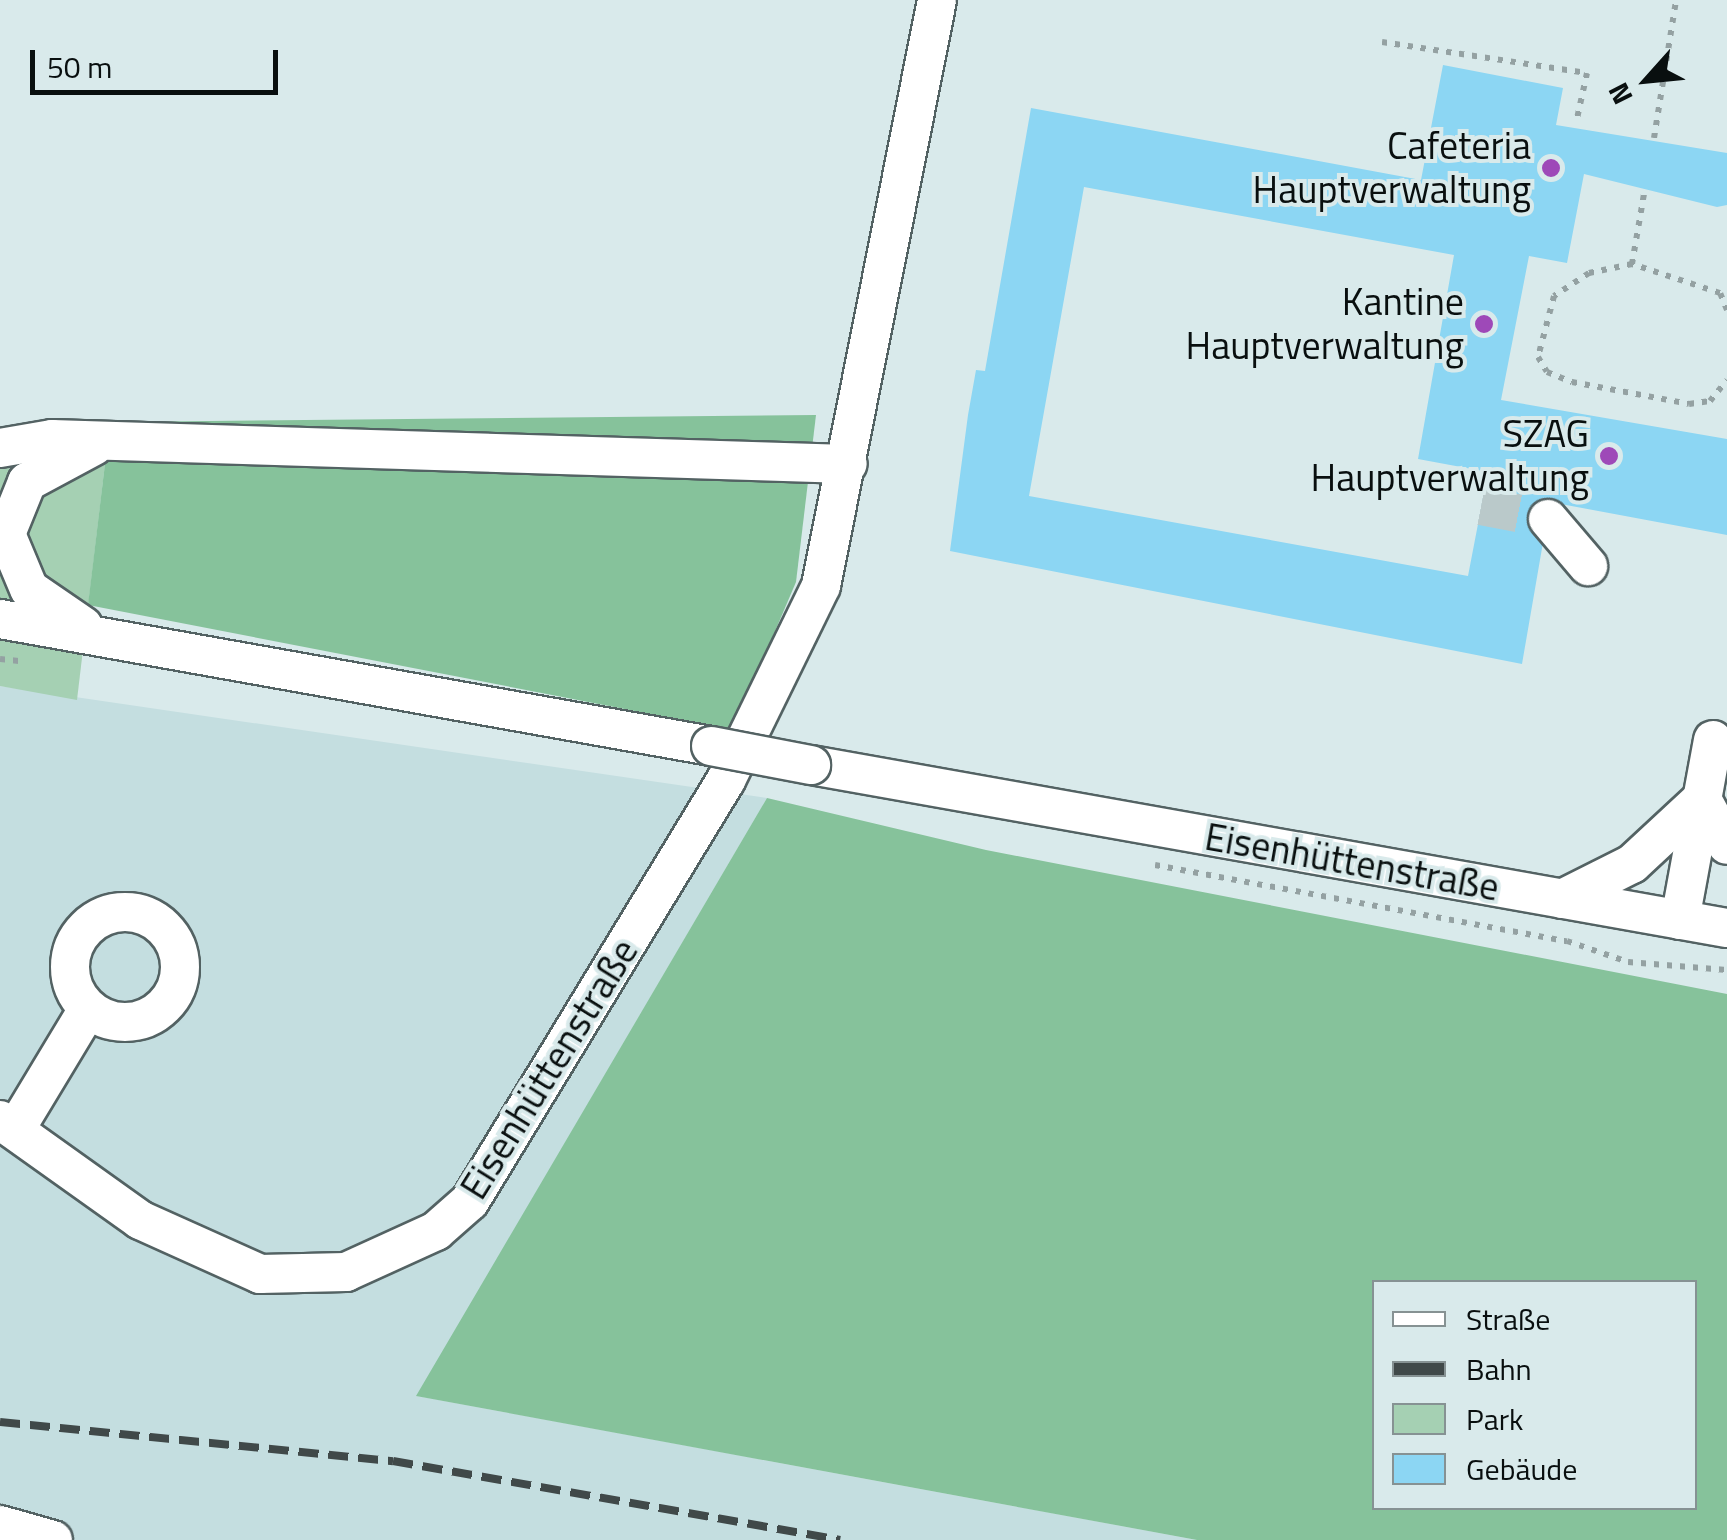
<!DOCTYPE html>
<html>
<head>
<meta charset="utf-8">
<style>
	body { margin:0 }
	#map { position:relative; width:1727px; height:1540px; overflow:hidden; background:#d9eaeb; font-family:"Titillium Web",sans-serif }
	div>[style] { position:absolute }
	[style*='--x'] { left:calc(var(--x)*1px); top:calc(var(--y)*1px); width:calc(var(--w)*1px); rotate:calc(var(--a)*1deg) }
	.built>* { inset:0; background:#c4dee0 }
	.green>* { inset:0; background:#a5d0b3 }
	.forest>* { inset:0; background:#86c29b }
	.building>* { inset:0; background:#8cd6f3 }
	.minor-tunnel>* { height:38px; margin-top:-19px; transform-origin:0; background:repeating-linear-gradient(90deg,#bac9ca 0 38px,transparent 0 57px) }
	.path>* { height:6px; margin-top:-3px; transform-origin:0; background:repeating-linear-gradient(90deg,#94a1a2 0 5px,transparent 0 13px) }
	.roads { filter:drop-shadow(2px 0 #536263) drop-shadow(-2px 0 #536263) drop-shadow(0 2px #536263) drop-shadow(0 -2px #536263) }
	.minor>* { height:38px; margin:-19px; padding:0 19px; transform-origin:19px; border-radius:19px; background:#fff }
	.minor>.ring { margin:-19px; padding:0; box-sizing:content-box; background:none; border:38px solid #fff; border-radius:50% }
	.rail>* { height:8px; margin-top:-4px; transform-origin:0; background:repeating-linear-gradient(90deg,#404949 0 20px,transparent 0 30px) }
	.bridges { filter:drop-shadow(2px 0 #536263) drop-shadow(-2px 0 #536263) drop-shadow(0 2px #536263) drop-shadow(0 -2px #536263) }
	.minor-bridge>* { height:38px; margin:-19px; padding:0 19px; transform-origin:19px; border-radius:19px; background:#fff }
	.dots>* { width:28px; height:28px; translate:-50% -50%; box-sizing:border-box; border:5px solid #d9eaeb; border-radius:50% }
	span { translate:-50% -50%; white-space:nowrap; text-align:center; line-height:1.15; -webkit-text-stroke:8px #d9eaeb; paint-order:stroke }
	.poi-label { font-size:38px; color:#090f0f }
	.right { translate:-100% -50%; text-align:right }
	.street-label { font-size:38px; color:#090f0f }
	.legend { position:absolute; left:1372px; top:1280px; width:325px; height:230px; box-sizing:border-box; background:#d9eaeb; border:2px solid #869293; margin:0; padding:12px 18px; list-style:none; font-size:30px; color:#090f0f }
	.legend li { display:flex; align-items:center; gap:20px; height:50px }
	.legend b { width:50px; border:2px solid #869293 }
	.north { position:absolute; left:1597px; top:30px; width:100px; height:100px; -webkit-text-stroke:8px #d9eaeb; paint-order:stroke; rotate:243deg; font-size:28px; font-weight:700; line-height:40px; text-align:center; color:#090f0f }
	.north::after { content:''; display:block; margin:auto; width:35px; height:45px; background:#090f0f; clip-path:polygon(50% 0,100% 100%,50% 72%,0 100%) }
	.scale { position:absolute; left:30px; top:50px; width:248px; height:45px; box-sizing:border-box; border:5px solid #090f0f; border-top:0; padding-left:12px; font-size:30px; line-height:35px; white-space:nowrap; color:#090f0f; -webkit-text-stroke:8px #d9eaeb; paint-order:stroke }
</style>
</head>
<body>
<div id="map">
	<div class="built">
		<i style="clip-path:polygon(0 686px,767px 798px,417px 1396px,1197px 1540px,0 1540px)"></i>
	</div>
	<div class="green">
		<i style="clip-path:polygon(110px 422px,77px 700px,0 686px,0 427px)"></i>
	</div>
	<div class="forest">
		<i style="clip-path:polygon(816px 415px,796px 582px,733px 730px,88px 605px,110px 422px)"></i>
		<i style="clip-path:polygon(evenodd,767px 798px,986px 850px,1727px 994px,1727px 1540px,1197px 1540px,416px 1396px,767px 798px,1694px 1282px,1694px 1508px,1374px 1508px,1374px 1282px,1694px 1282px)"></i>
	</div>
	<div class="building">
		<i style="clip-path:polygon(evenodd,1443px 65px,1563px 88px,1556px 125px,1727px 153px,1727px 205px,1717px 207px,1584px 174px,1567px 263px,1529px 256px,1501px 400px,1727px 439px,1727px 535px,1550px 502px,1522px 664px,950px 551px,968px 415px,976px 370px,985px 371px,1031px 108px,1421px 180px,1443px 65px,1084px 187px,1454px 255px,1418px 459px,1488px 472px,1468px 576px,1029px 496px,1084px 187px)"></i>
	</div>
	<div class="minor-tunnel">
		<i style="--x:1481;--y:506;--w:68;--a:11"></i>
	</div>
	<div class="path">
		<i style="--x:1382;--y:42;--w:207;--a:8.6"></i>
		<i style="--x:1587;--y:73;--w:51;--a:102.4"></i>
		<i style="--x:1654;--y:138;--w:140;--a:-80.9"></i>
		<i style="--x:1632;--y:264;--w:71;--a:-80.3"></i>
		<i style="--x:1727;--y:310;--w:18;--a:-112"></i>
		<i style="--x:1720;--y:293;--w:93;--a:-161.8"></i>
		<i style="--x:1632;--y:264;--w:44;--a:168.2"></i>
		<i style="--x:1589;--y:273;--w:42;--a:146.7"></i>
		<i style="--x:1554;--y:296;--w:63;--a:104.7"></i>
		<i style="--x:1538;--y:357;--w:17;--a:59"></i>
		<i style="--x:1547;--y:372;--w:27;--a:22"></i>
		<i style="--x:1572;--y:382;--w:119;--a:10.6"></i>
		<i style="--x:1689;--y:404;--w:21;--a:-8"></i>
		<i style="--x:1710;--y:401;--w:27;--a:-51"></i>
		<i style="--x:0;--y:659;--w:19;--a:6"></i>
		<i style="--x:1155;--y:865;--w:419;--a:10.5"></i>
		<i style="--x:1567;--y:941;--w:65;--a:19"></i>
		<i style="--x:1628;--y:962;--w:99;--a:4.6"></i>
	</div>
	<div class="roads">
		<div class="minor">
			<i style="--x:0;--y:448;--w:53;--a:-9.8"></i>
			<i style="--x:52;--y:439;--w:796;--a:1.8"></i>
			<i style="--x:1548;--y:519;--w:62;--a:49.6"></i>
			<i style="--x:0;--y:619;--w:722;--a:10.13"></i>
			<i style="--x:83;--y:626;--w:65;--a:-145.6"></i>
			<i style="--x:29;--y:589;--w:60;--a:-112.7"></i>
			<i style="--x:6;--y:534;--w:56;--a:-68"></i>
			<i style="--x:27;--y:482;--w:76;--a:-28.2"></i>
			<i style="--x:811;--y:765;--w:930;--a:10.09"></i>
			<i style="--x:1562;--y:899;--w:78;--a:-26.6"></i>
			<i style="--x:1632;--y:864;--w:96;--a:-42.9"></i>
			<i style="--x:1702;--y:799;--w:52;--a:61.5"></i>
			<i class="ring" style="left:70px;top:912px;width:72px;height:72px"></i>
			<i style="--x:1680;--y:920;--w:183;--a:-79.6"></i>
			<i style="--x:0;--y:1120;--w:172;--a:35.5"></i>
			<i style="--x:140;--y:1220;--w:132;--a:24.2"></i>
			<i style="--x:260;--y:1274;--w:86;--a:-1.3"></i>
			<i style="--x:346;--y:1272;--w:99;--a:-24.5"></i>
			<i style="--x:436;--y:1231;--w:45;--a:-41.4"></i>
			<i style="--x:470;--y:1201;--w:493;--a:-58.7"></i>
			<i style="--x:726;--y:780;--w:216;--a:-63.9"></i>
			<i style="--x:821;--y:586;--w:597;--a:-78.8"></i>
			<i style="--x:15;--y:1130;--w:141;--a:-58.9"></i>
			<i style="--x:0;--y:1525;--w:55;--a:15.8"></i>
		</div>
	</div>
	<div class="rail">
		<i style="--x:0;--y:1422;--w:395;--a:5.7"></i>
		<i style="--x:393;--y:1461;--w:454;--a:10"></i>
	</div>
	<div class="bridges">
		<div class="minor-bridge">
			<i style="--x:711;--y:746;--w:102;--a:10.8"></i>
		</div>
	</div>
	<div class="dots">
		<i style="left:1551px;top:168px;background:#9e49b8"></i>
		<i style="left:1484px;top:324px;background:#9e49b8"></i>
		<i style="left:1609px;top:456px;background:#9e49b8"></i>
	</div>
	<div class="poi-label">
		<span class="right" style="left:1531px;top:168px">Cafeteria<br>Hauptverwaltung</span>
		<span class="right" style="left:1464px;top:324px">Kantine<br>Hauptverwaltung</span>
		<span class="right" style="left:1589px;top:456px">SZAG<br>Hauptverwaltung</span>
	</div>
	<div class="street-label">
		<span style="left:1352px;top:862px;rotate:10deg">Eisenhüttenstraße</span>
		<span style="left:549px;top:1069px;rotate:-58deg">Eisenhüttenstraße</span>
	</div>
	<ul class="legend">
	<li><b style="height:12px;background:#fff"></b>Straße</li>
	<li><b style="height:12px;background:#404949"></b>Bahn</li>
	<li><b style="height:28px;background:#a5d0b3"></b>Park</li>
	<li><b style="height:28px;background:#8cd6f3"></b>Gebäude</li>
	</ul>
	<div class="north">N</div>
	<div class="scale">50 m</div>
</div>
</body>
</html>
